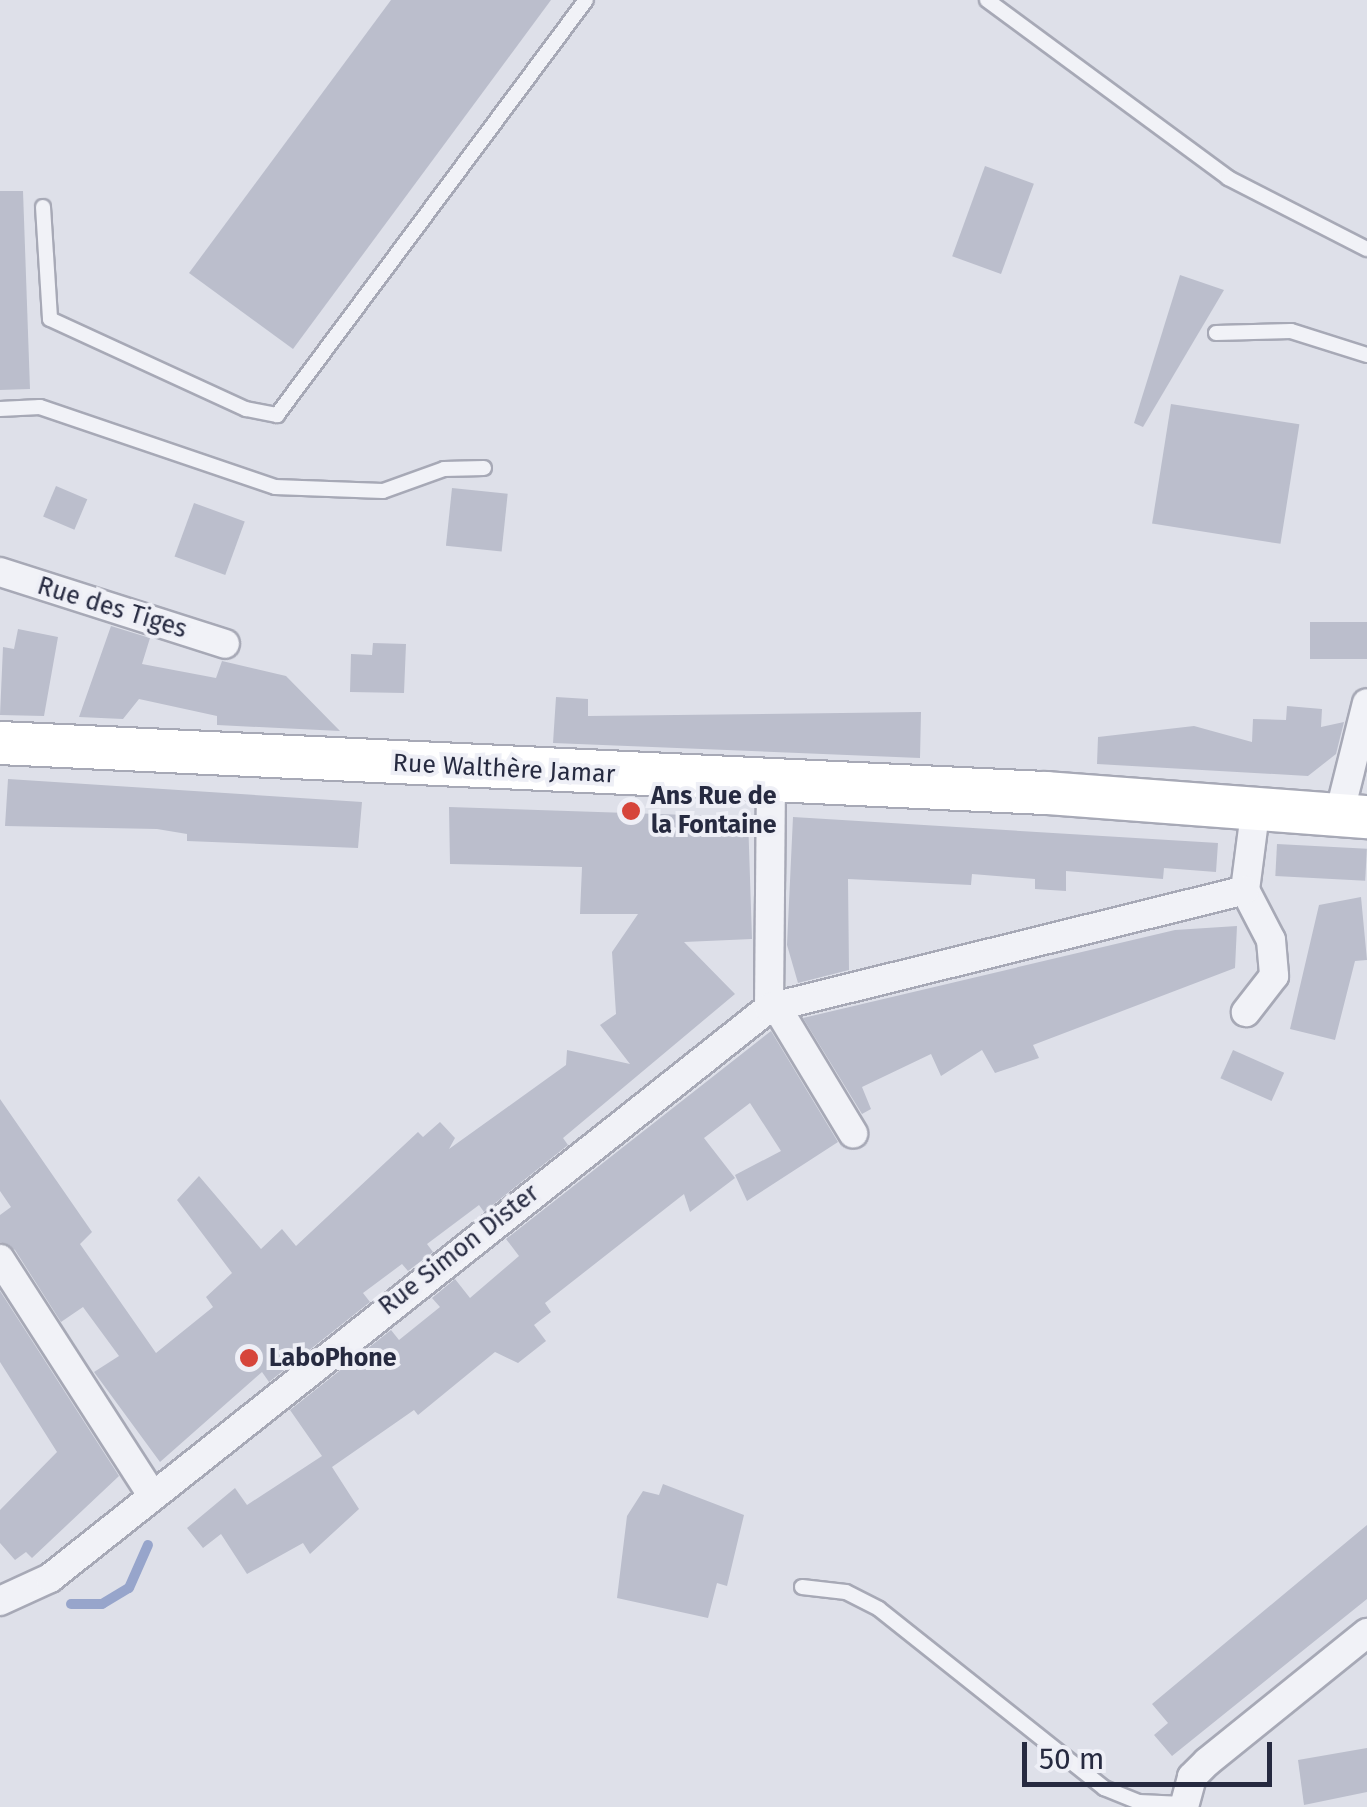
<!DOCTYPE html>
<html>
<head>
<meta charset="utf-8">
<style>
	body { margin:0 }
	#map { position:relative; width:1367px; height:1807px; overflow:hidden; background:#dee0e9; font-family:"Fira Sans",sans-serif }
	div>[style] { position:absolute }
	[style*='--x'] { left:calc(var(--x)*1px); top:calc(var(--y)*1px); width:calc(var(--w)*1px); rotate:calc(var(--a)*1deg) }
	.stream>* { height:10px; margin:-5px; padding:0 5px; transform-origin:5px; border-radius:5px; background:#97a5cb }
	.building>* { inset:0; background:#bbbecc; transform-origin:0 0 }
	.roads { filter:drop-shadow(2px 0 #a7a9b6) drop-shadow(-2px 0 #a7a9b6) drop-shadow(0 2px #a7a9b6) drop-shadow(0 -2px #a7a9b6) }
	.lane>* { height:14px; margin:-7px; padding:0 7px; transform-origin:7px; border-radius:7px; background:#f1f2f7 }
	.street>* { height:28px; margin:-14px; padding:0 14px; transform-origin:14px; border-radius:14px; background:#f1f2f7 }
	.primary>* { height:42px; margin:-21px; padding:0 21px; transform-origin:21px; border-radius:21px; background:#fff }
	.dots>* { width:28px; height:28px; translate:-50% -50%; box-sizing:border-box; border:5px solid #eeeff6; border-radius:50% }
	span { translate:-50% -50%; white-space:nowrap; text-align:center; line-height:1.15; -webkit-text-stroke:8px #eeeff6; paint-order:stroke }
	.street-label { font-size:25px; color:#262a40 }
	.poi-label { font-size:25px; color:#262a40; font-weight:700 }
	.left { translate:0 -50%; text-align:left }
	.scale { position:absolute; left:1022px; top:1742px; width:250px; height:45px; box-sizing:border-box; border:5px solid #262a40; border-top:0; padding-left:12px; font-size:30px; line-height:35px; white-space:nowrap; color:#262a40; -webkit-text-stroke:8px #eeeff6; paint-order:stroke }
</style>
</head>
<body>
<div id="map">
	<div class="stream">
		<i style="--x:71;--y:1604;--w:31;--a:0"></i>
		<i style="--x:102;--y:1604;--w:31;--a:-31"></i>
		<i style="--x:129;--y:1588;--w:47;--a:-66.2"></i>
	</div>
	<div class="building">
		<i style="clip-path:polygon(391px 0,551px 0,293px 349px,189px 273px)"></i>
		<i style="left:985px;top:166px;width:52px;height:96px;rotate:20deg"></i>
		<i style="clip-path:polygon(0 191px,23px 191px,30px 389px,0 390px)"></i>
		<i style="clip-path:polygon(1180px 275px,1224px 290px,1143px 427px,1134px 423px)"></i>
		<i style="left:1171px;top:404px;width:130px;height:121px;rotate:9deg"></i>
		<i style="left:56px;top:486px;width:34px;height:33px;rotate:23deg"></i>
		<i style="left:452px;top:488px;width:56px;height:58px;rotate:6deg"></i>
		<i style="left:194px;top:503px;width:54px;height:57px;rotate:20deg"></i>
		<i style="left:1367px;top:622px;width:37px;height:57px;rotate:90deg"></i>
		<i style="clip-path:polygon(111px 626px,150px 638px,142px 664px,216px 678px,222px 661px,286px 676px,340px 731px,217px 725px,217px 716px,139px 699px,123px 719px,79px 717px)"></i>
		<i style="clip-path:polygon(18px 629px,58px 637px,44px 716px,0 715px,3px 647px,14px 649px)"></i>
		<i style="clip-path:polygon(373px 643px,406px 644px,404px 693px,350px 692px,351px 654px,372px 655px)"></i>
		<i style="clip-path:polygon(556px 697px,588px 699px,588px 716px,921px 712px,920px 758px,553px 743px)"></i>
		<i style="clip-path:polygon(1287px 706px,1322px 709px,1321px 727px,1344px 722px,1336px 754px,1308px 776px,1097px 764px,1098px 737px,1194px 726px,1252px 742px,1253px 719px,1286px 720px)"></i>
		<i style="clip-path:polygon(8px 779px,362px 802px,358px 848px,187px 841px,187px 834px,157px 829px,5px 826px)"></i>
		<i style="clip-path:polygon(449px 807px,748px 817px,752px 939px,684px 942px,735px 994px,563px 1138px,568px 1145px,484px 1212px,479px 1205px,427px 1244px,433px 1252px,408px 1271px,402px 1264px,363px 1293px,370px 1302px,269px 1382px,262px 1372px,160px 1462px,94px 1372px,119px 1356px,83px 1307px,61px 1322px,15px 1250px,0 1242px,0 1215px,11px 1207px,0 1191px,0 1099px,92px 1232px,80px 1244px,156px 1353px,213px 1307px,206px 1297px,232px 1273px,177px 1200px,199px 1176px,261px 1249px,282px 1229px,296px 1246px,418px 1132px,423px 1137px,440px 1122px,455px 1138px,449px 1149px,566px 1065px,567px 1050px,630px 1064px,600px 1025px,616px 1014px,612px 952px,638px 914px,580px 914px,582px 867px,450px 864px)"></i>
		<i style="clip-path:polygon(793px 817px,1218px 843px,1216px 872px,1164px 868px,1163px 879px,1066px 871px,1066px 891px,1035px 889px,1035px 879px,972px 874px,971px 885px,848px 879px,849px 970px,798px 983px,787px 945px)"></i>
		<i style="left:1277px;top:844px;width:90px;height:32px;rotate:3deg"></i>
		<i style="clip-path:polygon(1361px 897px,1367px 960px,1355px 961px,1335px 1040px,1290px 1029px,1319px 905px)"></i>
		<i style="clip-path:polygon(1237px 926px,1235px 968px,1033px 1045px,1039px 1058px,995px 1073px,982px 1050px,941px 1076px,931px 1054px,862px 1087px,871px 1109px,862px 1114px,803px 1018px,1175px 930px)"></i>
		<i style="clip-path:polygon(771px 1031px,838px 1142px,747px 1201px,735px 1175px,781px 1151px,750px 1103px,704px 1138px,735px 1178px,690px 1212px,684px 1194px,545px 1303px,551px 1312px,534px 1325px,546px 1341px,518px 1363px,495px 1352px,418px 1415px,414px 1410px,332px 1467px,359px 1509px,310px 1554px,303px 1543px,247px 1574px,221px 1534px,203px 1548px,187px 1528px,235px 1488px,247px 1505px,322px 1456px,290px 1410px,391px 1330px,399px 1340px,440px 1307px,432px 1298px,455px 1279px,470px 1298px,519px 1256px,506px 1239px)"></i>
		<i style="left:1233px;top:1050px;width:56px;height:31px;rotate:24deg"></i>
		<i style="clip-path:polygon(0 1291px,119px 1476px,32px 1558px,26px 1552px,15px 1560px,0 1543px,0 1510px,57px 1452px,0 1362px)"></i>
		<i style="clip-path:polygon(663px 1484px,744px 1515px,727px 1586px,717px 1583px,708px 1618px,617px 1598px,627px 1516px,643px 1491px,659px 1495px)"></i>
		<i style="clip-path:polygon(1367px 1525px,1367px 1599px,1172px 1756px,1154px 1735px,1168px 1723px,1152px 1704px)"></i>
		<i style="clip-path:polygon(1367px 1748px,1367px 1792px,1304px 1805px,1298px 1760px)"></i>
	</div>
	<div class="roads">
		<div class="lane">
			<i style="--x:987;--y:0;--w:300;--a:36.4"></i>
			<i style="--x:1228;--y:178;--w:156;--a:27.1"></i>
			<i style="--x:43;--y:207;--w:112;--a:86.4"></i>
			<i style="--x:50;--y:319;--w:216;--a:24.7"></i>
			<i style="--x:246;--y:409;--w:32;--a:11"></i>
			<i style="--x:277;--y:415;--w:517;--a:-53.33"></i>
			<i style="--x:1216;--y:333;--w:75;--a:-1.5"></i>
			<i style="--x:1291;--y:331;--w:80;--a:17.5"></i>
			<i style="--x:0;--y:409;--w:40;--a:-2.9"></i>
			<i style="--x:40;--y:407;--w:248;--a:18.8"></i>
			<i style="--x:275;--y:487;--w:108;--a:2.1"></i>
			<i style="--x:383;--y:491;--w:65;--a:-19.8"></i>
			<i style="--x:444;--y:469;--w:40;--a:-1.4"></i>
			<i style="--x:802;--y:1587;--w:44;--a:6.5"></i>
			<i style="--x:846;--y:1592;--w:37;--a:27"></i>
			<i style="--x:879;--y:1609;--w:288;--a:38.5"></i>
			<i style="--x:1104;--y:1788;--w:38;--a:22"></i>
			<i style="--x:1139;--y:1802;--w:44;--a:2.6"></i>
		</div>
		<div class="street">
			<i style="--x:0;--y:572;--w:236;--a:17.7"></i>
			<i style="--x:1339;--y:815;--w:115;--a:-76"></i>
			<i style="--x:1245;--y:890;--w:56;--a:62.5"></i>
			<i style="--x:1271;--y:940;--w:36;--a:85"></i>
			<i style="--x:1274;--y:976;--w:46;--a:127.9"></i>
			<i style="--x:1245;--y:890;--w:86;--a:-82.6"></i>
			<i style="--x:776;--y:1006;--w:149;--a:58.8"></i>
			<i style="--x:769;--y:1008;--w:225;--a:-89.5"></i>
			<i style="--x:0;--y:1259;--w:282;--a:57.2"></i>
			<i style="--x:0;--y:1601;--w:55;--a:-24.7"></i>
			<i style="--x:50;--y:1578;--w:918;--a:-38.41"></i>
			<i style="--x:769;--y:1008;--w:490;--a:-13.9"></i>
			<i style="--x:1184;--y:1807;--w:31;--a:-75"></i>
			<i style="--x:1192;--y:1777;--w:21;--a:-45"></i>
			<i style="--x:1207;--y:1762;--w:206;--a:-38.9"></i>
		</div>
		<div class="primary">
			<i style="--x:0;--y:743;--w:1047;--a:2.74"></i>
			<i style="--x:1046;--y:793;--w:322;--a:4.3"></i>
		</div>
	</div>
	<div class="dots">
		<i style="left:631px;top:811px;background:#d6453b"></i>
		<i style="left:249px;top:1358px;background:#d6453b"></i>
	</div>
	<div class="street-label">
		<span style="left:112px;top:608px;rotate:17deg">Rue des Tiges</span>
		<span style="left:504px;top:769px;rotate:3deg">Rue Walthère Jamar</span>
		<span style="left:459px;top:1250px;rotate:-38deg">Rue Simon Dister</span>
	</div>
	<div class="poi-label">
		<span class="left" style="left:651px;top:811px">Ans Rue de<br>la Fontaine</span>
		<span class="left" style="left:269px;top:1358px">LaboPhone</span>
	</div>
	<div class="scale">50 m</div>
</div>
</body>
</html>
